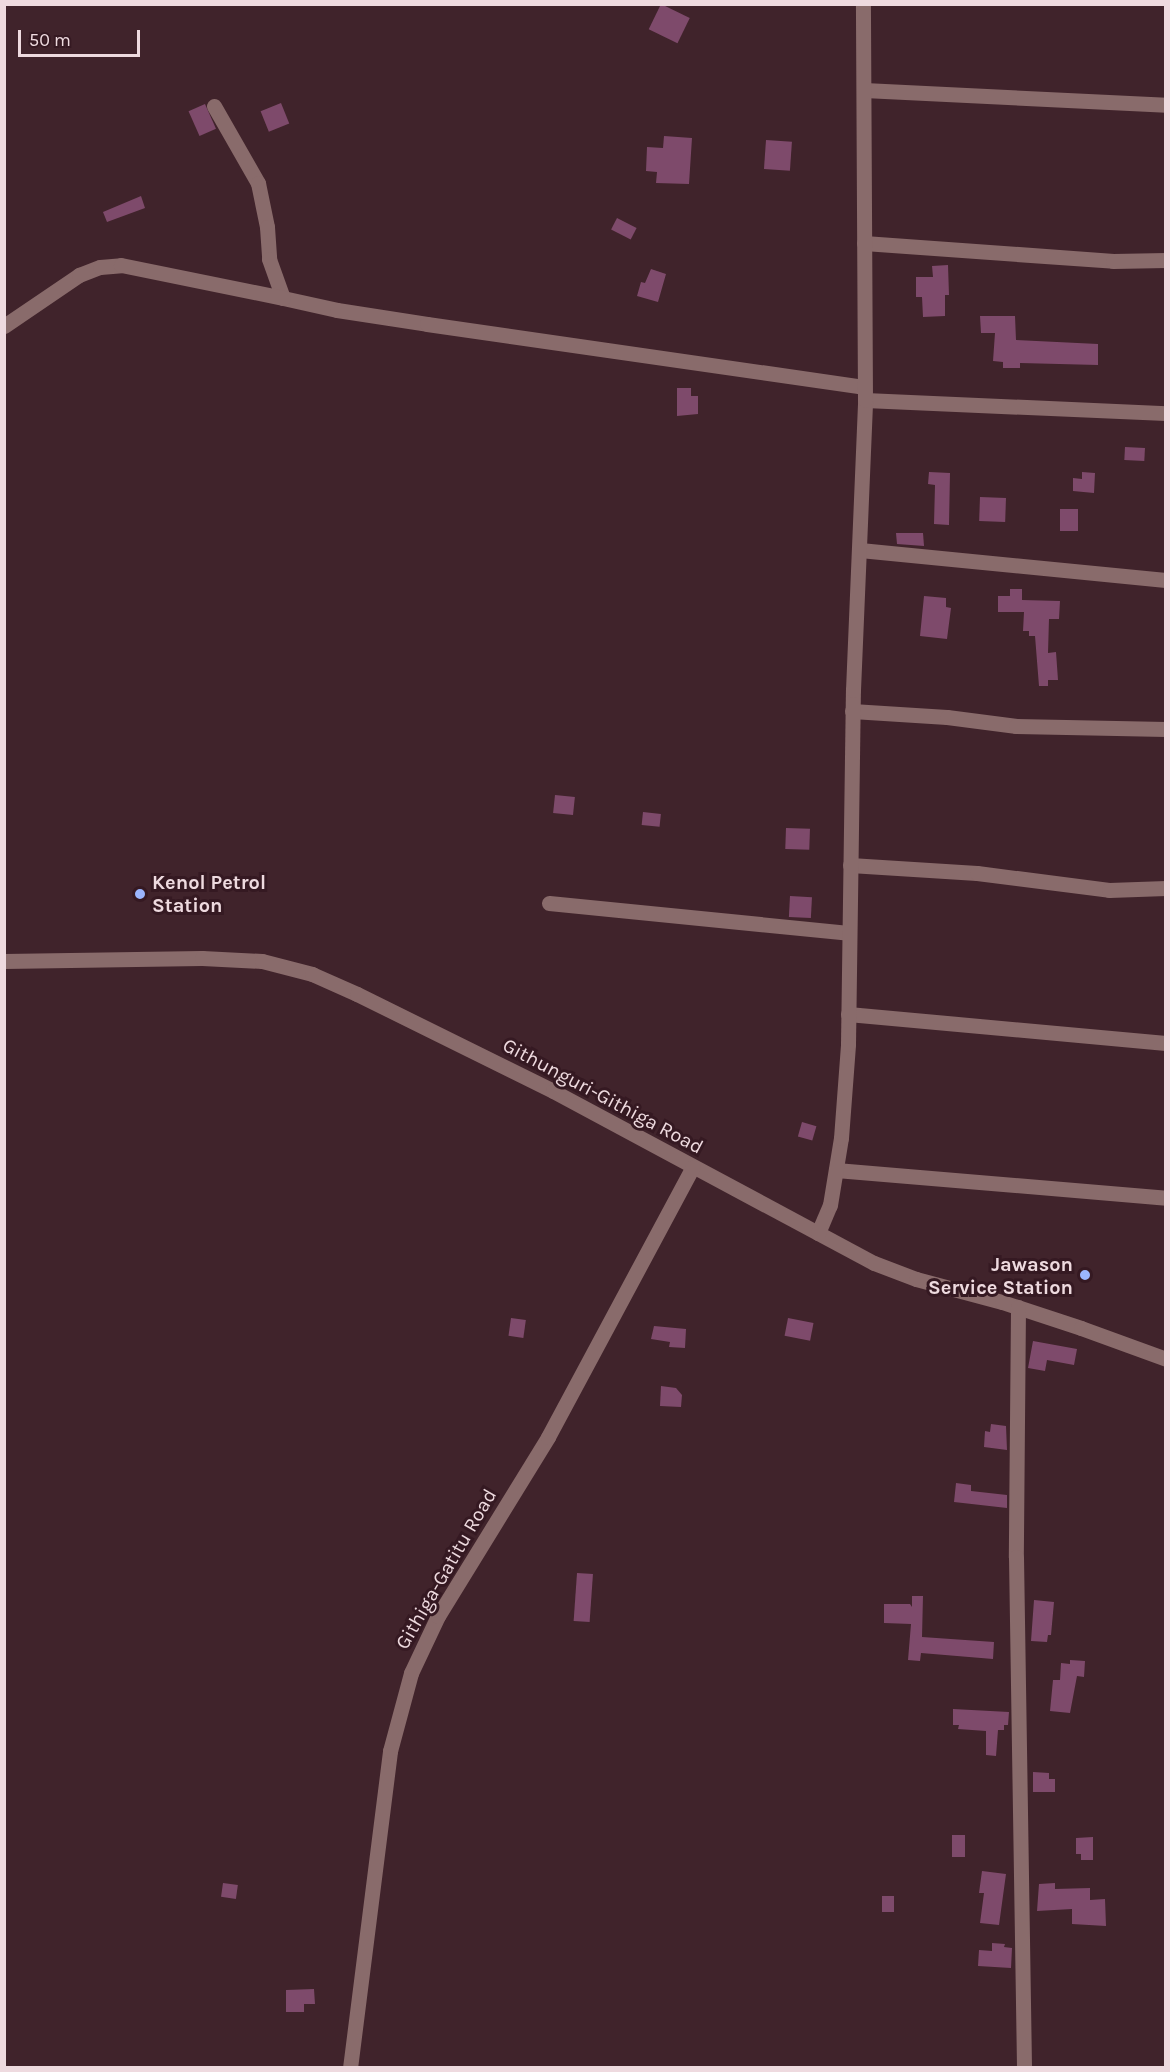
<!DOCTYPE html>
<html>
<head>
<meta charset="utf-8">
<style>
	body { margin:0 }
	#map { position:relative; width:1170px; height:2072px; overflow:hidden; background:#40232b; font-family:Karla,sans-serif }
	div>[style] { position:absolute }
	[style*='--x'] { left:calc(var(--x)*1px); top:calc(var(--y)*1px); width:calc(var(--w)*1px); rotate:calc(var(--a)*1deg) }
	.building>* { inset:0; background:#7e4a6b; transform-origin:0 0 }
	.minor>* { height:15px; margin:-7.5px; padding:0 7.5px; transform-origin:7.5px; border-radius:7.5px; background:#896b6b }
	.dots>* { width:16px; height:16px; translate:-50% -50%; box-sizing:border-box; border:3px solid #351922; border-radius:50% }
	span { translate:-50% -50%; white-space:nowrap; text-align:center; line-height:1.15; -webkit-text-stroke:6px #351922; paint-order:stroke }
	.poi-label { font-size:20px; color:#eedadf; font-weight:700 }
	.left { translate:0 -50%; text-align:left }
	.right { translate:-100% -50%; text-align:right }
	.street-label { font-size:20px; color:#eedadf }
	.frame { position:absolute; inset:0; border:6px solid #eedadf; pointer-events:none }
	.scale { position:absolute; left:18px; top:30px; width:122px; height:27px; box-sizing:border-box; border:3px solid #eedadf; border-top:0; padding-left:8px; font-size:18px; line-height:21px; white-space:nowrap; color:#eedadf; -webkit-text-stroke:4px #351922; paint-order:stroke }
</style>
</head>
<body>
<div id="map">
	<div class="building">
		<i style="left:661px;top:4px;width:32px;height:28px;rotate:26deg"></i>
		<i style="left:281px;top:103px;width:22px;height:22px;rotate:68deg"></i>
		<i style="left:205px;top:104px;width:27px;height:18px;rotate:66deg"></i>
		<i style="clip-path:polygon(664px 136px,692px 138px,689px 184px,656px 183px,657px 172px,646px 171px,647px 147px,663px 148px)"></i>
		<i style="left:766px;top:140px;width:26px;height:29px;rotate:4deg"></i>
		<i style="clip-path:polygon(141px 196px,145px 208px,107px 222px,103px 212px)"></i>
		<i style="left:617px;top:218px;width:22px;height:13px;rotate:27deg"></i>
		<i style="clip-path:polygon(948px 265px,949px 295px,945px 295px,945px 316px,923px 317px,922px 297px,916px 297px,916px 277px,933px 277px,932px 266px)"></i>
		<i style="clip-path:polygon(651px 269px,666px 274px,658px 302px,637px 296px,641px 282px,645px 283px)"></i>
		<i style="clip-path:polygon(980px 316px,1015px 316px,1016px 340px,1098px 344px,1098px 365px,1020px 363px,1020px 368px,1003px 368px,1003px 362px,993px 361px,995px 333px,981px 333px)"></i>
		<i style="clip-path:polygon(677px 388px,691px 388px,691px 396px,698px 396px,698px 414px,677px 416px)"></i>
		<i style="left:1125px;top:447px;width:20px;height:13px;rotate:3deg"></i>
		<i style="clip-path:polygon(929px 472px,950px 473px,949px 525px,934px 524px,935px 485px,928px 484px)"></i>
		<i style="clip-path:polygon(1082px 472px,1095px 473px,1094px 493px,1073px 491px,1073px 478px,1082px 479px)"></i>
		<i style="left:980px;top:497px;width:26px;height:24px;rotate:2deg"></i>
		<i style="left:1078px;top:509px;width:22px;height:18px;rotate:90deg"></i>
		<i style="clip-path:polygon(896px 533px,923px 533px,924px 546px,897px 544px)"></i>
		<i style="clip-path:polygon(1010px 589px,1022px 589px,1022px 600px,1060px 601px,1059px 619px,1049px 619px,1048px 653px,1056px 652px,1058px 680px,1048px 680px,1048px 686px,1039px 686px,1035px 636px,1029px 636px,1029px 631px,1023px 631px,1024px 612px,998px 612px,998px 596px,1010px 596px)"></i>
		<i style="clip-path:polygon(924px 596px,946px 598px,946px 607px,951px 608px,947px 639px,920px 636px)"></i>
		<i style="left:555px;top:795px;width:20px;height:18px;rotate:6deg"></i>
		<i style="left:643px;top:812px;width:18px;height:13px;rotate:6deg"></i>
		<i style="left:786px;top:828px;width:24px;height:21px;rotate:2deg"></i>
		<i style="left:790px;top:896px;width:22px;height:21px;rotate:3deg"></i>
		<i style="left:802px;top:1122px;width:15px;height:15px;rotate:16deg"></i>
		<i style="left:511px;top:1318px;width:15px;height:18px;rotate:8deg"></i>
		<i style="left:788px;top:1318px;width:26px;height:18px;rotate:11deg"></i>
		<i style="clip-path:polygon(654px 1326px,686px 1329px,685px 1348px,669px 1347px,670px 1342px,651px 1339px)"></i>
		<i style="clip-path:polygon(1033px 1341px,1077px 1349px,1074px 1365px,1047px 1360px,1045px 1371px,1028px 1368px)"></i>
		<i style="clip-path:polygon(661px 1386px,676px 1388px,682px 1395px,681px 1407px,660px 1406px)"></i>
		<i style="clip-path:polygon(991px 1424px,1006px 1426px,1007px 1450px,984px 1447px,985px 1431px,990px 1432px)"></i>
		<i style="clip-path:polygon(956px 1483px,971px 1485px,971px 1491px,1007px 1495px,1007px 1508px,954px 1502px)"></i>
		<i style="left:577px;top:1573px;width:16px;height:48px;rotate:4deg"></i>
		<i style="clip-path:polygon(912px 1596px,923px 1596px,922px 1637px,994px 1642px,993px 1659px,921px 1653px,920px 1661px,908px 1660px,911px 1624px,884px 1623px,884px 1604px,910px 1604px,912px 1607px)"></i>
		<i style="clip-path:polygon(1034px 1600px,1054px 1602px,1051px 1635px,1048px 1635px,1047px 1642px,1031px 1641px)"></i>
		<i style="clip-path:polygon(1070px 1660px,1085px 1661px,1084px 1677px,1077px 1676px,1070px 1713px,1050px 1711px,1053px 1680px,1060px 1680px,1061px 1663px,1070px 1664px)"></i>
		<i style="clip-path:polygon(953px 1709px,1009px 1712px,1008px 1725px,1004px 1725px,1004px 1730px,998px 1730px,996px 1756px,986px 1755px,986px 1731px,958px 1729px,959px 1725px,953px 1725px)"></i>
		<i style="clip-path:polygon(1033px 1772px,1049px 1773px,1049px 1779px,1055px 1779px,1055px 1792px,1033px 1792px)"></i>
		<i style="left:952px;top:1835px;width:13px;height:22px"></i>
		<i style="clip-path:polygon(1093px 1837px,1093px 1860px,1081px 1860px,1081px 1854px,1076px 1854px,1076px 1838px)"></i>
		<i style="clip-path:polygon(982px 1871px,1006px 1874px,999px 1925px,980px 1923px,984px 1893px,979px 1893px)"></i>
		<i style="left:223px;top:1883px;width:15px;height:14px;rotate:8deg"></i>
		<i style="clip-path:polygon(1055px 1883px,1055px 1889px,1090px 1888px,1090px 1900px,1105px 1899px,1106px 1926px,1072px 1924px,1072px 1909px,1037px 1911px,1039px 1884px)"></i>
		<i style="left:882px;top:1896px;width:12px;height:16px"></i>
		<i style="clip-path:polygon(992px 1943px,1005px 1944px,1004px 1947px,1012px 1948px,1011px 1968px,978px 1966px,979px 1950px,992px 1951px)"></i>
		<i style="clip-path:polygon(314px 1989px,315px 2004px,304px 2004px,304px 2012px,286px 2012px,286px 1990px)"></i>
	</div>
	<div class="minor">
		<i style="--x:864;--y:90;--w:302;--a:2.8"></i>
		<i style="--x:214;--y:106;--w:89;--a:60.3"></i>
		<i style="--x:258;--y:183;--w:45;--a:78.4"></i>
		<i style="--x:267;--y:227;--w:32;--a:86"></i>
		<i style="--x:269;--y:259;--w:41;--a:70.3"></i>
		<i style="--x:283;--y:298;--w:55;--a:12.5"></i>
		<i style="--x:337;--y:310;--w:91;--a:8.8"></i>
		<i style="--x:427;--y:324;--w:441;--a:8.2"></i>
		<i style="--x:864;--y:243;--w:250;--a:4.1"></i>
		<i style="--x:1113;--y:261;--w:53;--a:-1.1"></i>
		<i style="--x:4;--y:326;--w:91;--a:-34.2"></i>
		<i style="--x:79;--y:275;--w:22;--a:-21"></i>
		<i style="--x:100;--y:267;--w:21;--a:-5"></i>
		<i style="--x:121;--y:265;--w:165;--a:11.5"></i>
		<i style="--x:865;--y:400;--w:301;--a:2.5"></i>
		<i style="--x:860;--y:550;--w:307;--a:5.6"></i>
		<i style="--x:852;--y:711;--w:95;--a:3.6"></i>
		<i style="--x:947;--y:717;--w:70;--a:7.4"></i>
		<i style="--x:1016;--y:726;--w:150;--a:1.1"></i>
		<i style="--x:850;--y:865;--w:127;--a:3.6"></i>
		<i style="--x:977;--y:873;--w:133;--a:7.3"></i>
		<i style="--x:1109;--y:890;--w:57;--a:-2"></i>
		<i style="--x:549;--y:903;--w:301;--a:5.7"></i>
		<i style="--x:4;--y:961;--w:198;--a:-0.9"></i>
		<i style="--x:202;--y:958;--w:60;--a:2.9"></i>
		<i style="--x:262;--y:961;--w:52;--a:14.6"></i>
		<i style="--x:312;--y:974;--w:49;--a:24"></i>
		<i style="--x:357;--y:994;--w:219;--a:26.3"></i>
		<i style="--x:553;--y:1091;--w:364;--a:28.2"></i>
		<i style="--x:874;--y:1263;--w:45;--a:20.9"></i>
		<i style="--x:916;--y:1279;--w:89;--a:15"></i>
		<i style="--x:1002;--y:1302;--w:83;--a:18.2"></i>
		<i style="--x:1081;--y:1328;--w:90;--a:20"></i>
		<i style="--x:848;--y:1014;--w:319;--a:5.2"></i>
		<i style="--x:836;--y:1170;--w:331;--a:4.8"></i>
		<i style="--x:818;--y:1233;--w:30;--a:-67"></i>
		<i style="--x:830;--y:1205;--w:68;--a:-80.7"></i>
		<i style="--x:841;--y:1138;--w:94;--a:-85.7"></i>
		<i style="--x:848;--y:1044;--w:354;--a:-89.2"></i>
		<i style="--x:853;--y:690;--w:290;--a:-87.6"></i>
		<i style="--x:865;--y:400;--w:396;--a:-90.3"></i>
		<i style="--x:1018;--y:1307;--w:250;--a:90.5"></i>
		<i style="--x:1016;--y:1557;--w:511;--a:89.1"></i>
		<i style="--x:350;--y:2068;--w:320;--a:-82.8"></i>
		<i style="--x:390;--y:1751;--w:81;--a:-74.9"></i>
		<i style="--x:411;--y:1673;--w:63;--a:-64.7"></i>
		<i style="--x:438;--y:1616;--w:210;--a:-58.4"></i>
		<i style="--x:548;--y:1437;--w:306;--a:-61.8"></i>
	</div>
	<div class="dots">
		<i style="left:140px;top:894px;background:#9bb5fd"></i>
		<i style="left:1085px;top:1275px;background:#9bb5fd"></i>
	</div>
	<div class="poi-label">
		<span class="left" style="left:152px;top:894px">Kenol Petrol<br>Station</span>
		<span class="right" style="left:1073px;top:1276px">Jawason<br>Service Station</span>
	</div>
	<div class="street-label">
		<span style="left:603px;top:1096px;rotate:28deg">Githunguri-Githiga Road</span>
		<span style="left:446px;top:1569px;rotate:-60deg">Githiga-Gatitu Road</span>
	</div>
	<div class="frame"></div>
	<div class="scale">50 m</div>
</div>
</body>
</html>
